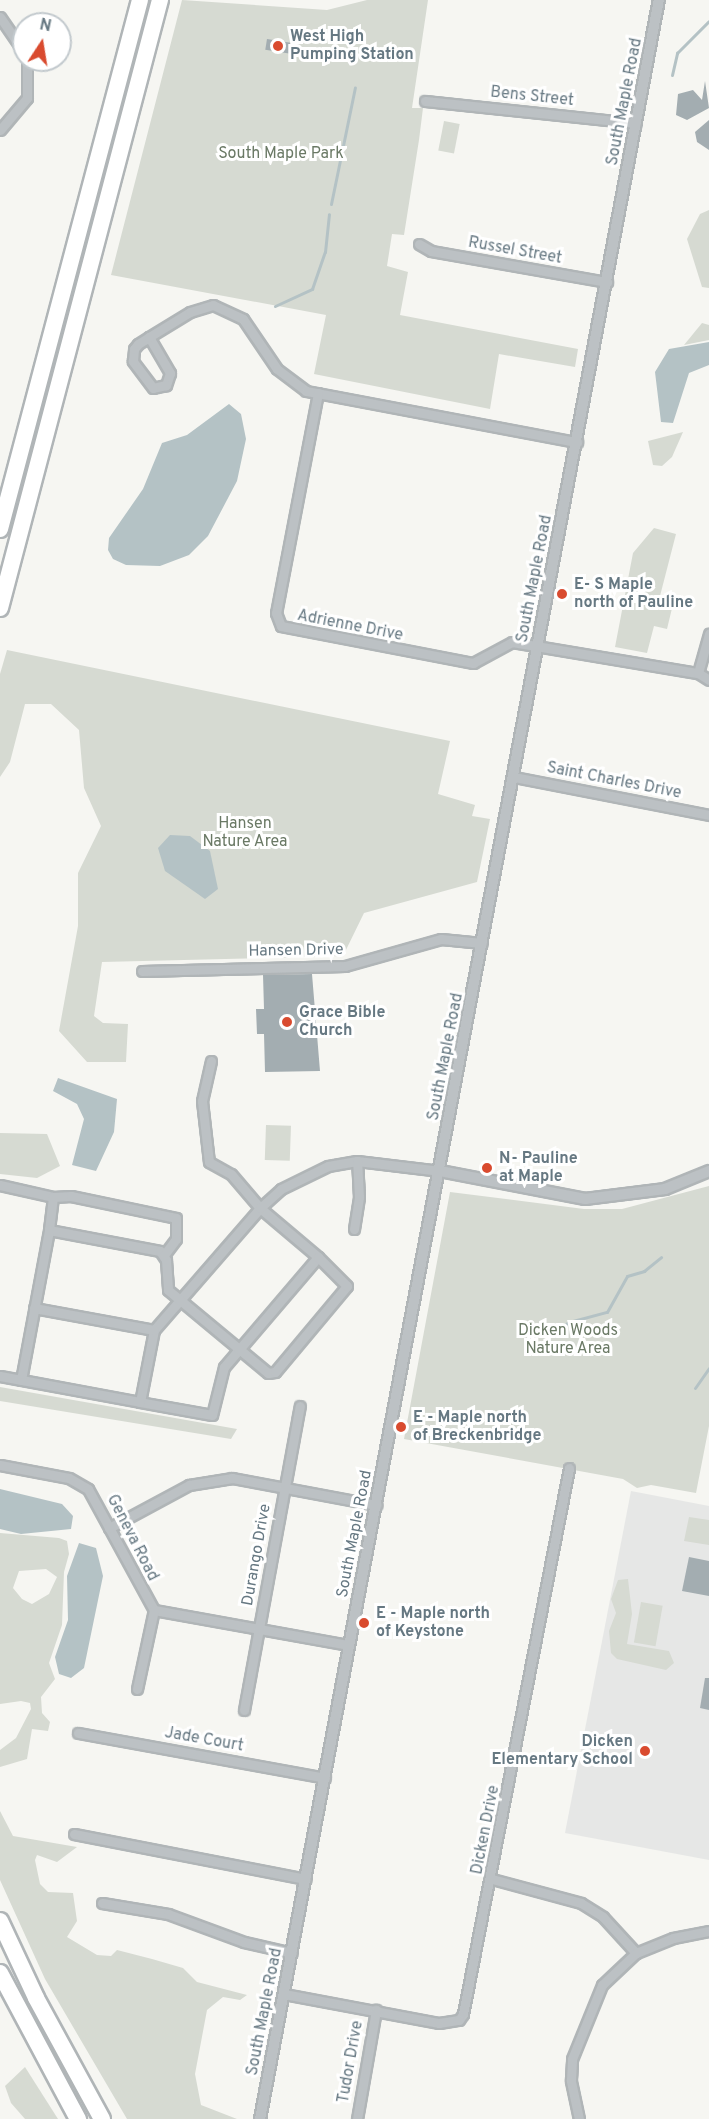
<!DOCTYPE html>
<html>
<head>
<meta charset="utf-8">
<style>
	body { margin:0 }
	#map { position:relative; width:709px; height:2119px; overflow:hidden; background:#f6f6f2; font-family:Overpass,sans-serif }
	div>[style] { position:absolute }
	[style*='--x'] { left:calc(var(--x)*1px); top:calc(var(--y)*1px); width:calc(var(--w)*1px); rotate:calc(var(--a)*1deg) }
	.built>* { inset:0; background:#e6e7e6 }
	.green>* { inset:0; background:#d6dad2; transform-origin:0 0 }
	.water>* { inset:0; background:#b4c2c5 }
	.stream>* { height:3px; margin:-1.5px; padding:0 1.5px; transform-origin:1.5px; border-radius:1.5px; background:#b4c2c5 }
	.building>* { inset:0; background:#a3adb1; transform-origin:0 0 }
	.roads { filter:drop-shadow(2px 0 #b0b5b7) drop-shadow(-2px 0 #b0b5b7) drop-shadow(0 2px #b0b5b7) drop-shadow(0 -2px #b0b5b7) }
	.minor>* { height:9px; margin:-4.5px; padding:0 4.5px; transform-origin:4.5px; border-radius:4.5px; background:#bcc1c4 }
	.tertiary>* { height:10px; margin:-5px; padding:0 5px; transform-origin:5px; border-radius:5px; background:#bcc1c4 }
	.motorway>* { height:16px; margin:-8px; padding:0 8px; transform-origin:8px; border-radius:8px; background:#fff }
	.dots>* { width:16px; height:16px; translate:-50% -50%; box-sizing:border-box; border:3px solid #fff; border-radius:50% }
	span { translate:-50% -50%; white-space:nowrap; text-align:center; line-height:1.15; -webkit-text-stroke:6px #fff; paint-order:stroke }
	.poi-label { font-size:16px; color:#667882; font-weight:700 }
	.left { translate:0 -50%; text-align:left }
	.right { translate:-100% -50%; text-align:right }
	.street-label { font-size:16px; color:#667882 }
	.park-label { font-size:16px; color:#6a7965 }
	.north { position:absolute; left:12px; top:12px; width:60px; height:60px; box-sizing:border-box; background:#fff; border:2px solid #c2c9cd; border-radius:50%; rotate:12deg; font-size:16px; font-weight:700; line-height:24px; text-align:center; color:#667882 }
	.north::after { content:''; display:block; margin:auto; width:21px; height:27px; background:#d94b2f; clip-path:polygon(50% 0,100% 100%,50% 72%,0 100%) }
</style>
</head>
<body>
<div id="map">
	<div class="built">
		<i style="clip-path:polygon(631px 1491px,709px 1506px,709px 1860px,565px 1833px)"></i>
	</div>
	<div class="green">
		<i style="clip-path:polygon(182px 0,327px 10px,367px 0,428px 0,412px 108px,423px 108px,419px 140px,404px 235px,392px 234px,387px 266px,408px 272px,400px 315px,578px 349px,575px 367px,499px 354px,490px 409px,314px 374px,326px 315px,111px 275px)"></i>
		<i style="left:444px;top:121px;width:16px;height:30px;rotate:11deg"></i>
		<i style="clip-path:polygon(709px 210px,709px 288px,702px 287px,687px 239px,700px 214px)"></i>
		<i style="clip-path:polygon(702px 323px,709px 325px,709px 340px,684px 345px)"></i>
		<i style="clip-path:polygon(683px 432px,672px 457px,662px 466px,653px 465px,648px 441px)"></i>
		<i style="clip-path:polygon(654px 528px,676px 534px,660px 596px,674px 600px,667px 629px,654px 626px,647px 653px,615px 647px,633px 553px)"></i>
		<i style="clip-path:polygon(7px 650px,450px 741px,438px 794px,475px 805px,472px 816px,490px 819px,477px 882px,364px 913px,343px 956px,102px 962px,94px 1016px,103px 1023px,128px 1024px,126px 1062px,87px 1062px,59px 1031px,78px 926px,78px 873px,101px 826px,84px 788px,79px 730px,51px 704px,25px 704px,10px 762px,0 777px,0 674px)"></i>
		<i style="left:266px;top:1125px;width:25px;height:35px;rotate:2deg"></i>
		<i style="clip-path:polygon(0 1133px,47px 1134px,60px 1166px,37px 1178px,0 1174px)"></i>
		<i style="clip-path:polygon(709px 1186px,709px 1426px,696px 1493px,651px 1485px,637px 1488px,623px 1479px,404px 1439px,450px 1192px,584px 1209px,622px 1209px)"></i>
		<i style="clip-path:polygon(0 1387px,237px 1429px,231px 1439px,0 1401px)"></i>
		<i style="clip-path:polygon(689px 1517px,709px 1520px,709px 1545px,684px 1541px)"></i>
		<i style="clip-path:polygon(evenodd,0 1533px,59px 1538px,67px 1541px,69px 1554px,64px 1572px,62px 1625px,49px 1663px,55px 1679px,41px 1697px,42px 1713px,50px 1722px,48px 1731px,32px 1729px,27px 1759px,0 1767px,0 1750px,16px 1738px,31px 1709px,30px 1703px,21px 1701px,0 1704px,0 1533px,46px 1569px,57px 1577px,49px 1594px,32px 1604px,22px 1599px,13px 1588px,19px 1571px,46px 1569px)"></i>
		<i style="clip-path:polygon(628px 1579px,632px 1614px,627px 1644px,669px 1651px,674px 1663px,666px 1670px,617px 1659px,611px 1653px,609px 1631px,616px 1613px,611px 1599px,618px 1580px)"></i>
		<i style="left:641px;top:1602px;width:22px;height:41px;rotate:10deg"></i>
		<i style="clip-path:polygon(0 1811px,13px 1836px,77px 1847px,57px 1862px,37px 1855px,35px 1860px,40px 1884px,48px 1892px,73px 1893px,77px 1921px,67px 1937px,97px 1955px,111px 1956px,117px 1950px,152px 1959px,183px 1968px,197px 1982px,247px 1995px,240px 2000px,223px 1997px,207px 2010px,195px 2074px,201px 2105px,237px 2119px,127px 2119px,45px 1979px,0 1880px)"></i>
		<i style="clip-path:polygon(25px 2067px,58px 2119px,25px 2119px,11px 2103px,5px 2086px)"></i>
	</div>
	<div class="water">
		<i style="clip-path:polygon(709px 342px,709px 365px,689px 373px,673px 423px,661px 422px,655px 372px,669px 349px)"></i>
		<i style="clip-path:polygon(229px 404px,241px 414px,246px 439px,237px 481px,208px 536px,189px 555px,160px 566px,126px 565px,113px 559px,108px 550px,109px 538px,143px 489px,162px 443px,187px 435px)"></i>
		<i style="clip-path:polygon(170px 835px,190px 836px,210px 851px,218px 889px,205px 899px,165px 871px,158px 848px)"></i>
		<i style="clip-path:polygon(58px 1078px,117px 1099px,114px 1132px,96px 1171px,72px 1165px,84px 1119px,77px 1104px,53px 1091px)"></i>
		<i style="clip-path:polygon(0 1489px,62px 1504px,73px 1516px,71px 1529px,21px 1534px,0 1529px)"></i>
		<i style="clip-path:polygon(79px 1543px,96px 1548px,103px 1576px,84px 1668px,71px 1678px,59px 1674px,55px 1657px,68px 1620px,67px 1576px)"></i>
	</div>
	<div class="stream">
		<i style="--x:672;--y:75;--w:23;--a:-77"></i>
		<i style="--x:677;--y:53;--w:45;--a:-45"></i>
		<i style="--x:331;--y:204;--w:119;--a:-78.4"></i>
		<i style="--x:275;--y:306;--w:41;--a:-24.7"></i>
		<i style="--x:312;--y:289;--w:39;--a:-71"></i>
		<i style="--x:325;--y:252;--w:38;--a:-84"></i>
		<i style="--x:556;--y:1331;--w:16;--a:-35"></i>
		<i style="--x:569;--y:1322;--w:39;--a:-15"></i>
		<i style="--x:607;--y:1312;--w:41;--a:-60.9"></i>
		<i style="--x:627;--y:1276;--w:18;--a:-16"></i>
		<i style="--x:644;--y:1271;--w:22;--a:-39"></i>
		<i style="--x:695;--y:1388;--w:24;--a:-55"></i>
	</div>
	<div class="building">
		<i style="left:267px;top:39px;width:24px;height:11px;rotate:9deg"></i>
		<i style="clip-path:polygon(705px 81px,709px 108px,687px 120px,676px 115px,678px 94px,693px 90px,702px 100px)"></i>
		<i style="clip-path:polygon(709px 120px,709px 150px,697px 142px,695px 132px)"></i>
		<i style="clip-path:polygon(312px 974px,320px 1071px,265px 1072px,264px 1034px,257px 1034px,256px 1009px,264px 1009px,263px 975px)"></i>
		<i style="clip-path:polygon(689px 1557px,709px 1561px,709px 1596px,682px 1591px)"></i>
		<i style="clip-path:polygon(705px 1678px,709px 1678px,709px 1710px,700px 1708px)"></i>
	</div>
	<div class="roads">
		<div class="minor">
			<i style="--x:0;--y:17;--w:42;--a:55.6"></i>
			<i style="--x:425;--y:101;--w:212;--a:6"></i>
			<i style="--x:0;--y:130;--w:42;--a:-49.8"></i>
			<i style="--x:27;--y:98;--w:38;--a:-90"></i>
			<i style="--x:419;--y:244;--w:14;--a:30"></i>
			<i style="--x:431;--y:251;--w:179;--a:10"></i>
			<i style="--x:149;--y:337;--w:42;--a:59.7"></i>
			<i style="--x:170;--y:373;--w:13;--a:108"></i>
			<i style="--x:166;--y:385;--w:13;--a:167"></i>
			<i style="--x:153;--y:388;--w:34;--a:-127"></i>
			<i style="--x:133;--y:361;--w:12;--a:-85"></i>
			<i style="--x:134;--y:349;--w:6;--a:-51"></i>
			<i style="--x:138;--y:344;--w:13;--a:-32"></i>
			<i style="--x:149;--y:337;--w:48;--a:-31.4"></i>
			<i style="--x:190;--y:312;--w:24;--a:-17"></i>
			<i style="--x:213;--y:305;--w:33;--a:25"></i>
			<i style="--x:243;--y:319;--w:60;--a:55.8"></i>
			<i style="--x:277;--y:369;--w:36;--a:37"></i>
			<i style="--x:306;--y:391;--w:276;--a:10.7"></i>
			<i style="--x:318;--y:393;--w:224;--a:100.8"></i>
			<i style="--x:276;--y:613;--w:14;--a:69"></i>
			<i style="--x:281;--y:626;--w:196;--a:10.9"></i>
			<i style="--x:473;--y:663;--w:44;--a:-28.3"></i>
			<i style="--x:512;--y:642;--w:189;--a:9.5"></i>
			<i style="--x:698;--y:673;--w:13;--a:32"></i>
			<i style="--x:698;--y:673;--w:41;--a:-74.2"></i>
			<i style="--x:514;--y:777;--w:199;--a:11"></i>
			<i style="--x:142;--y:971;--w:203;--a:-1.4"></i>
			<i style="--x:345;--y:966;--w:100;--a:-15.7"></i>
			<i style="--x:441;--y:939;--w:41;--a:5.6"></i>
			<i style="--x:211;--y:1061;--w:41;--a:102.7"></i>
			<i style="--x:202;--y:1101;--w:61;--a:83.5"></i>
			<i style="--x:209;--y:1162;--w:25;--a:29"></i>
			<i style="--x:231;--y:1174;--w:45;--a:49.5"></i>
			<i style="--x:260;--y:1208;--w:76;--a:40.2"></i>
			<i style="--x:318;--y:1257;--w:145;--a:130.5"></i>
			<i style="--x:224;--y:1367;--w:49;--a:104"></i>
			<i style="--x:212;--y:1415;--w:73;--a:-169.8"></i>
			<i style="--x:140;--y:1402;--w:73;--a:-79"></i>
			<i style="--x:154;--y:1330;--w:162;--a:-49"></i>
			<i style="--x:260;--y:1208;--w:28;--a:-42"></i>
			<i style="--x:281;--y:1189;--w:52;--a:-26.1"></i>
			<i style="--x:328;--y:1166;--w:29;--a:-10"></i>
			<i style="--x:357;--y:1161;--w:84;--a:6.9"></i>
			<i style="--x:0;--y:1185;--w:54;--a:12.8"></i>
			<i style="--x:53;--y:1197;--w:33;--a:97"></i>
			<i style="--x:49;--y:1230;--w:113;--a:10.7"></i>
			<i style="--x:160;--y:1251;--w:11;--a:56"></i>
			<i style="--x:166;--y:1260;--w:30;--a:86"></i>
			<i style="--x:168;--y:1290;--w:130;--a:39.7"></i>
			<i style="--x:268;--y:1373;--w:7;--a:-8"></i>
			<i style="--x:275;--y:1372;--w:112;--a:-50.1"></i>
			<i style="--x:347;--y:1286;--w:41;--a:-135"></i>
			<i style="--x:53;--y:1197;--w:18;--a:-3"></i>
			<i style="--x:71;--y:1196;--w:107;--a:11.8"></i>
			<i style="--x:176;--y:1218;--w:21;--a:90"></i>
			<i style="--x:176;--y:1239;--w:20;--a:127"></i>
			<i style="--x:354;--y:1229;--w:32;--a:-81"></i>
			<i style="--x:359;--y:1197;--w:36;--a:-93"></i>
			<i style="--x:34;--y:1308;--w:122;--a:10.4"></i>
			<i style="--x:0;--y:1376;--w:142;--a:10.5"></i>
			<i style="--x:21;--y:1380;--w:153;--a:-79.4"></i>
			<i style="--x:0;--y:1465;--w:70;--a:10.7"></i>
			<i style="--x:69;--y:1478;--w:22;--a:30"></i>
			<i style="--x:88;--y:1489;--w:138;--a:61.4"></i>
			<i style="--x:109;--y:1528;--w:91;--a:-28.3"></i>
			<i style="--x:189;--y:1485;--w:44;--a:-9.2"></i>
			<i style="--x:232;--y:1478;--w:147;--a:10.6"></i>
			<i style="--x:154;--y:1610;--w:198;--a:10.2"></i>
			<i style="--x:137;--y:1689;--w:81;--a:-77.9"></i>
			<i style="--x:244;--y:1710;--w:309;--a:-79.6"></i>
			<i style="--x:78;--y:1733;--w:251;--a:10.3"></i>
			<i style="--x:74;--y:1834;--w:236;--a:11"></i>
			<i style="--x:492;--y:1879;--w:92;--a:15.1"></i>
			<i style="--x:581;--y:1903;--w:26;--a:32"></i>
			<i style="--x:603;--y:1917;--w:49;--a:47.5"></i>
			<i style="--x:102;--y:1903;--w:67;--a:9.5"></i>
			<i style="--x:168;--y:1914;--w:81;--a:20.2"></i>
			<i style="--x:244;--y:1942;--w:49;--a:12.9"></i>
			<i style="--x:284;--y:1994;--w:158;--a:10.6"></i>
			<i style="--x:439;--y:2023;--w:20;--a:-9"></i>
			<i style="--x:459;--y:2020;--w:7;--a:-56"></i>
			<i style="--x:463;--y:2014;--w:556;--a:-79.01"></i>
			<i style="--x:357;--y:2119;--w:111;--a:-80.1"></i>
			<i style="--x:579;--y:2119;--w:40;--a:-102"></i>
			<i style="--x:571;--y:2080;--w:21;--a:-87"></i>
			<i style="--x:572;--y:2059;--w:80;--a:-67.9"></i>
			<i style="--x:602;--y:1985;--w:47;--a:-43.3"></i>
			<i style="--x:636;--y:1953;--w:40;--a:-22"></i>
			<i style="--x:673;--y:1938;--w:37;--a:-11"></i>
		</div>
		<div class="tertiary">
			<i style="--x:440;--y:1171;--w:148;--a:10.9"></i>
			<i style="--x:585;--y:1199;--w:81;--a:-7.1"></i>
			<i style="--x:665;--y:1189;--w:48;--a:-22.2"></i>
			<i style="--x:260;--y:2119;--w:2156;--a:-79.34"></i>
		</div>
		<div class="motorway">
			<i style="--x:0;--y:529;--w:547;--a:-75.18"></i>
			<i style="--x:0;--y:608;--w:629;--a:-75.26"></i>
			<i style="--x:0;--y:1921;--w:85;--a:64.9"></i>
			<i style="--x:36;--y:1998;--w:138;--a:61.4"></i>
			<i style="--x:0;--y:1973;--w:166;--a:61.9"></i>
		</div>
	</div>
	<div class="dots">
		<i style="left:278px;top:46px;background:#d94b2f"></i>
		<i style="left:562px;top:594px;background:#d94b2f"></i>
		<i style="left:287px;top:1022px;background:#d94b2f"></i>
		<i style="left:487px;top:1168px;background:#d94b2f"></i>
		<i style="left:401px;top:1427px;background:#d94b2f"></i>
		<i style="left:364px;top:1623px;background:#d94b2f"></i>
		<i style="left:645px;top:1751px;background:#d94b2f"></i>
	</div>
	<div class="poi-label">
		<span class="left" style="left:290px;top:46px">West High<br>Pumping Station</span>
		<span class="left" style="left:574px;top:594px">E- S Maple<br>north of Pauline</span>
		<span class="left" style="left:299px;top:1022px">Grace Bible<br>Church</span>
		<span class="left" style="left:499px;top:1168px">N- Pauline<br>at Maple</span>
		<span class="left" style="left:413px;top:1427px">E - Maple north<br>of Breckenbridge</span>
		<span class="left" style="left:376px;top:1623px">E - Maple north<br>of Keystone</span>
		<span class="right" style="left:633px;top:1751px">Dicken<br>Elementary School</span>
	</div>
	<div class="street-label">
		<span style="left:532px;top:97px;rotate:6deg">Bens Street</span>
		<span style="left:625px;top:102px;rotate:-79deg">South Maple Road</span>
		<span style="left:515px;top:251px;rotate:10deg">Russel Street</span>
		<span style="left:535px;top:579px;rotate:-79deg">South Maple Road</span>
		<span style="left:350px;top:626px;rotate:11deg">Adrienne Drive</span>
		<span style="left:614px;top:781px;rotate:11deg">Saint Charles Drive</span>
		<span style="left:296px;top:951px;rotate:-1deg">Hansen Drive</span>
		<span style="left:446px;top:1057px;rotate:-79deg">South Maple Road</span>
		<span style="left:355px;top:1534px;rotate:-79deg">South Maple Road</span>
		<span style="left:132px;top:1538px;rotate:63deg">Geneva Road</span>
		<span style="left:257px;top:1555px;rotate:-80deg">Durango Drive</span>
		<span style="left:204px;top:1740px;rotate:10deg">Jade Court</span>
		<span style="left:486px;top:1830px;rotate:-79deg">Dicken Drive</span>
		<span style="left:265px;top:2012px;rotate:-79deg">South Maple Road</span>
		<span style="left:351px;top:2062px;rotate:-80deg">Tudor Drive</span>
	</div>
	<div class="park-label">
		<span style="left:281px;top:154px">South Maple Park</span>
		<span style="left:245px;top:833px">Hansen<br>Nature Area</span>
		<span style="left:568px;top:1340px">Dicken Woods<br>Nature Area</span>
	</div>
	<div class="north">N</div>
</div>
</body>
</html>
